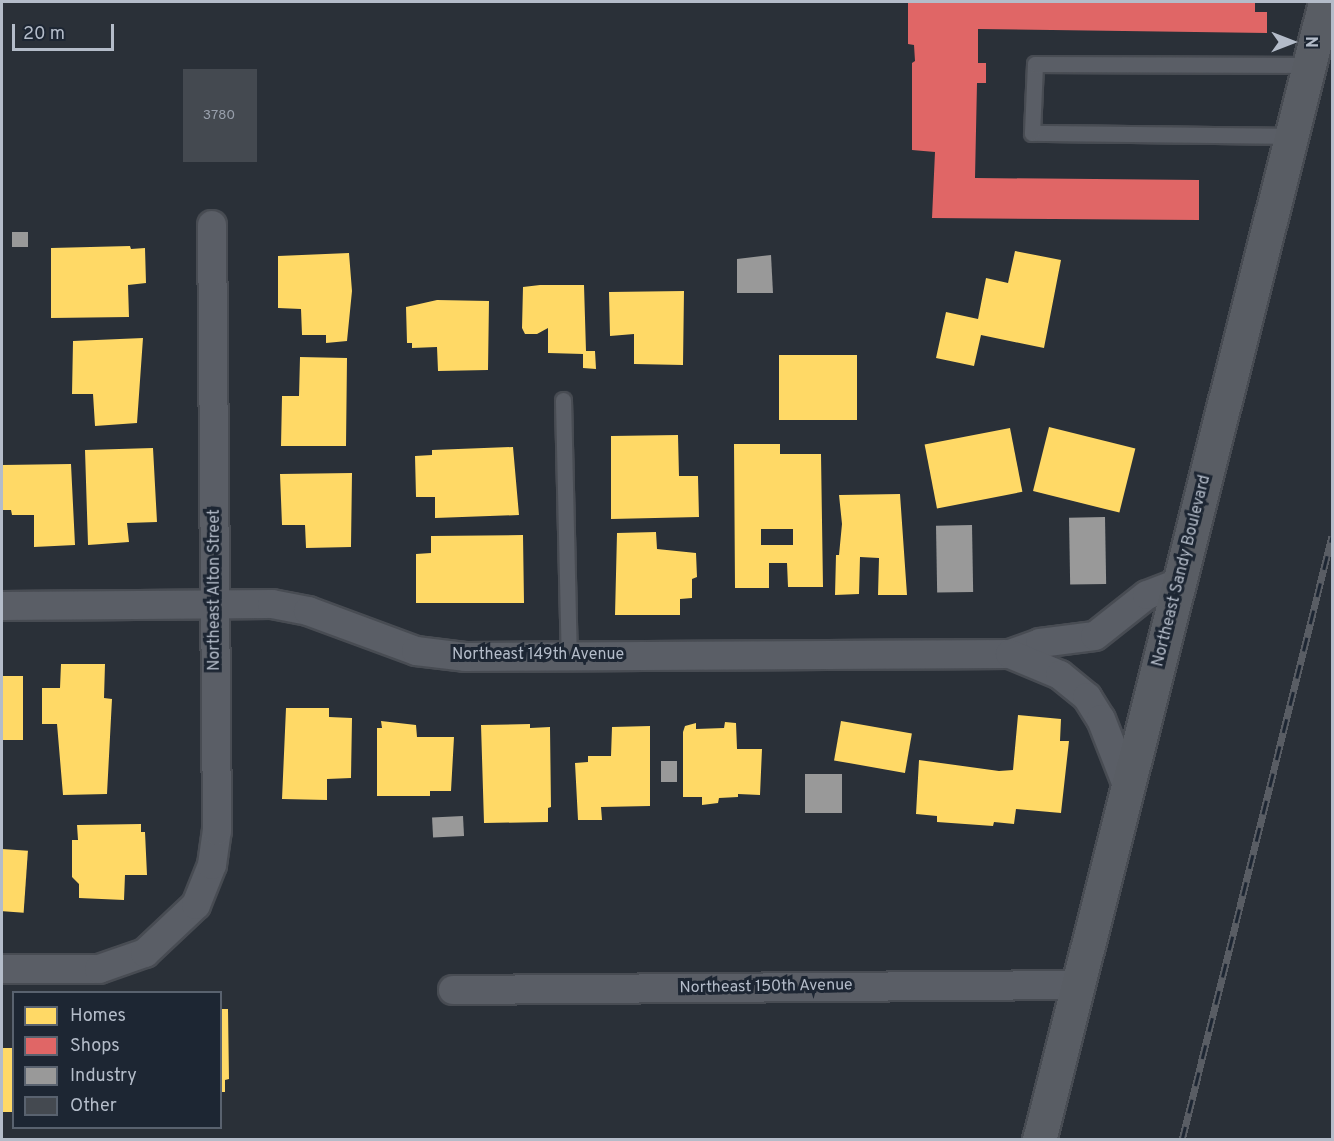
<!DOCTYPE html>
<html>
<head>
<meta charset="utf-8">
<style>
	body { margin:0 }
	#map { position:relative; width:1334px; height:1141px; overflow:hidden; background:#2a3038; font-family:Overpass,sans-serif }
	div>[style] { position:absolute }
	[style*='--x'] { left:calc(var(--x)*1px); top:calc(var(--y)*1px); width:calc(var(--w)*1px); rotate:calc(var(--a)*1deg) }
	.homes>* { inset:0; background:#ffd966; transform-origin:0 0 }
	.shops>* { inset:0; background:#e06666 }
	.industry>* { inset:0; background:#999; transform-origin:0 0 }
	.building>* { inset:0; background:#444950; transform-origin:0 0 }
	.roads { filter:drop-shadow(2px 0 #484c53) drop-shadow(-2px 0 #484c53) drop-shadow(0 2px #484c53) drop-shadow(0 -2px #484c53) }
	.service>* { height:15px; margin:-7.5px; padding:0 7.5px; transform-origin:7.5px; border-radius:7.5px; background:#5a5e66 }
	.minor>* { height:28px; margin:-14px; padding:0 14px; transform-origin:14px; border-radius:14px; background:#5a5e66 }
	.secondary>* { height:33px; margin:-16.5px; padding:0 16.5px; transform-origin:16.5px; border-radius:16.5px; background:#595d64 }
	.rail>* { height:7px; margin-top:-3.5px; transform-origin:0; background:repeating-linear-gradient(90deg,#1d2633 0 14px,#595d64 0 28px); box-sizing:border-box; border-block:2px solid #595d64 }
	span { translate:-50% -50%; white-space:nowrap; text-align:center; line-height:1.15; -webkit-text-stroke:6px #1d2633; paint-order:stroke }
	.number-label { font-size:14px; color:#989fab }
	.number-label span { -webkit-text-stroke-width:0 }
	.street-label { font-size:16px; color:#b4bcc9 }
	.frame { position:absolute; inset:0; border:3px solid #b4bcc9; pointer-events:none }
	.legend { position:absolute; left:12px; top:991px; width:210px; height:138px; box-sizing:border-box; background:#1d2633; border:2px solid #59626f; margin:0; padding:8px 10px; list-style:none; font-size:18px; color:#b4bcc9 }
	.legend li { display:flex; align-items:center; gap:12px; height:30px }
	.legend b { width:30px; border:2px solid #59626f }
	.north { position:absolute; left:1262px; top:12px; width:60px; height:60px; -webkit-text-stroke:4px #1d2633; paint-order:stroke; rotate:90deg; font-size:16px; font-weight:700; line-height:24px; text-align:center; color:#b4bcc9 }
	.north::after { content:''; display:block; margin:auto; width:21px; height:27px; background:#b4bcc9; clip-path:polygon(50% 0,100% 100%,50% 72%,0 100%) }
	.scale { position:absolute; left:12px; top:24px; width:102px; height:27px; box-sizing:border-box; border:3px solid #b4bcc9; border-top:0; padding-left:8px; font-size:18px; line-height:21px; white-space:nowrap; color:#b4bcc9; -webkit-text-stroke:4px #1d2633; paint-order:stroke }
</style>
</head>
<body>
<div id="map">
	<div class="homes">
		<i style="clip-path:polygon(130px 246px,131px 249px,145px 248px,146px 283px,128px 285px,129px 317px,51px 318px,51px 248px)"></i>
		<i style="clip-path:polygon(1015px 251px,1061px 260px,1044px 348px,981px 335px,974px 366px,936px 358px,946px 312px,978px 319px,986px 278px,1008px 283px)"></i>
		<i style="clip-path:polygon(349px 253px,352px 291px,347px 341px,326px 343px,326px 335px,302px 335px,301px 309px,278px 308px,278px 256px)"></i>
		<i style="clip-path:polygon(540px 285px,584px 285px,586px 351px,595px 351px,596px 369px,583px 368px,583px 354px,548px 353px,548px 328px,537px 334px,525px 334px,522px 328px,523px 287px)"></i>
		<i style="clip-path:polygon(684px 291px,683px 365px,634px 364px,634px 334px,610px 336px,609px 292px)"></i>
		<i style="clip-path:polygon(437px 300px,489px 301px,488px 370px,438px 371px,437px 347px,412px 348px,412px 343px,407px 343px,406px 307px)"></i>
		<i style="clip-path:polygon(143px 338px,137px 423px,95px 426px,93px 394px,72px 394px,73px 341px)"></i>
		<i style="left:857px;top:355px;width:65px;height:78px;rotate:90deg"></i>
		<i style="clip-path:polygon(300px 357px,347px 358px,346px 446px,281px 446px,282px 396px,299px 396px)"></i>
		<i style="left:1049px;top:427px;width:89px;height:66px;rotate:14deg"></i>
		<i style="left:1010px;top:428px;width:65px;height:87px;rotate:79deg"></i>
		<i style="clip-path:polygon(678px 435px,679px 476px,698px 476px,699px 517px,611px 519px,611px 436px)"></i>
		<i style="clip-path:polygon(evenodd,734px 444px,780px 444px,780px 454px,821px 454px,823px 587px,788px 587px,787px 563px,769px 563px,769px 588px,735px 588px,734px 444px,761px 529px,793px 529px,793px 545px,761px 545px,761px 529px)"></i>
		<i style="clip-path:polygon(513px 447px,519px 515px,435px 518px,435px 497px,416px 497px,415px 456px,432px 455px,432px 450px)"></i>
		<i style="clip-path:polygon(153px 448px,157px 522px,127px 523px,129px 542px,88px 545px,85px 450px)"></i>
		<i style="clip-path:polygon(71px 464px,75px 545px,34px 547px,34px 515px,12px 515px,11px 510px,2px 510px,2px 465px)"></i>
		<i style="clip-path:polygon(352px 473px,351px 547px,306px 548px,305px 525px,282px 525px,280px 474px)"></i>
		<i style="clip-path:polygon(900px 494px,907px 595px,878px 595px,879px 558px,860px 557px,859px 594px,835px 595px,836px 555px,839px 555px,842px 524px,839px 495px)"></i>
		<i style="clip-path:polygon(656px 532px,657px 549px,696px 553px,697px 577px,692px 579px,692px 598px,680px 599px,680px 615px,615px 615px,617px 533px)"></i>
		<i style="clip-path:polygon(523px 535px,524px 603px,416px 603px,416px 554px,431px 553px,431px 536px)"></i>
		<i style="clip-path:polygon(61px 664px,105px 664px,104px 698px,112px 699px,107px 794px,63px 795px,57px 724px,42px 724px,42px 688px,60px 688px)"></i>
		<i style="left:2px;top:676px;width:21px;height:64px"></i>
		<i style="clip-path:polygon(286px 708px,329px 708px,329px 717px,352px 718px,351px 778px,327px 779px,327px 800px,282px 799px)"></i>
		<i style="clip-path:polygon(1018px 715px,1061px 719px,1060px 741px,1069px 741px,1061px 813px,1016px 809px,1014px 824px,994px 822px,993px 826px,937px 822px,937px 816px,916px 814px,919px 760px,999px 771px,1013px 770px)"></i>
		<i style="clip-path:polygon(381px 721px,416px 725px,417px 737px,454px 737px,451px 791px,430px 791px,430px 796px,377px 796px,377px 728px,382px 728px)"></i>
		<i style="left:841px;top:721px;width:72px;height:40px;rotate:10deg"></i>
		<i style="clip-path:polygon(725px 722px,736px 723px,737px 749px,762px 749px,760px 795px,738px 794px,738px 797px,719px 798px,718px 803px,702px 805px,702px 797px,683px 797px,683px 732px,685px 726px,696px 723px,696px 729px,724px 728px)"></i>
		<i style="clip-path:polygon(530px 724px,530px 728px,550px 727px,551px 807px,548px 808px,548px 822px,484px 823px,481px 725px)"></i>
		<i style="clip-path:polygon(650px 726px,650px 806px,601px 807px,602px 820px,578px 820px,575px 763px,588px 762px,588px 756px,611px 756px,612px 727px)"></i>
		<i style="clip-path:polygon(141px 824px,141px 832px,145px 832px,147px 875px,125px 875px,124px 900px,79px 898px,79px 884px,72px 877px,72px 840px,78px 840px,77px 825px)"></i>
		<i style="left:2px;top:849px;width:26px;height:62px;rotate:4deg"></i>
		<i style="clip-path:polygon(220px 1009px,228px 1009px,229px 1079px,225px 1080px,225px 1092px,220px 1092px)"></i>
		<i style="left:2px;top:1048px;width:12px;height:64px"></i>
	</div>
	<div class="shops">
		<i style="clip-path:polygon(908px 2px,1255px 2px,1255px 12px,1267px 12px,1267px 33px,978px 29px,978px 63px,986px 63px,986px 83px,977px 83px,975px 178px,1199px 180px,1199px 220px,932px 218px,935px 152px,912px 150px,912px 63px,915px 61px,914px 45px,908px 44px)"></i>
	</div>
	<div class="industry">
		<i style="left:12px;top:232px;width:16px;height:15px"></i>
		<i style="clip-path:polygon(771px 255px,773px 293px,737px 293px,737px 259px)"></i>
		<i style="left:1105px;top:517px;width:67px;height:36px;rotate:89deg"></i>
		<i style="left:972px;top:525px;width:67px;height:36px;rotate:89deg"></i>
		<i style="left:661px;top:761px;width:16px;height:21px"></i>
		<i style="left:805px;top:774px;width:37px;height:39px"></i>
		<i style="left:463px;top:816px;width:20px;height:31px;rotate:87deg"></i>
	</div>
	<div class="building">
		<i style="left:183px;top:69px;width:74px;height:93px"></i>
	</div>
	<div class="roads">
		<div class="service">
			<i style="--x:1291;--y:136;--w:259;--a:-179.3"></i>
			<i style="--x:1032;--y:133;--w:69;--a:-87.5"></i>
			<i style="--x:1035;--y:64;--w:274;--a:0.2"></i>
			<i style="--x:563;--y:400;--w:256;--a:88.7"></i>
		</div>
		<div class="minor">
			<i style="--x:2;--y:606;--w:270;--a:-0.4"></i>
			<i style="--x:272;--y:604;--w:37;--a:11"></i>
			<i style="--x:308;--y:611;--w:115;--a:20.3"></i>
			<i style="--x:416;--y:651;--w:49;--a:7"></i>
			<i style="--x:465;--y:657;--w:545;--a:-0.32"></i>
			<i style="--x:1010;--y:654;--w:32;--a:-20"></i>
			<i style="--x:1040;--y:643;--w:55;--a:-7.3"></i>
			<i style="--x:1095;--y:636;--w:66;--a:-38.3"></i>
			<i style="--x:1147;--y:595;--w:34;--a:-21"></i>
			<i style="--x:1010;--y:654;--w:54;--a:22.8"></i>
			<i style="--x:1060;--y:675;--w:35;--a:39"></i>
			<i style="--x:1087;--y:697;--w:26;--a:58"></i>
			<i style="--x:1101;--y:719;--w:74;--a:68.6"></i>
			<i style="--x:2;--y:969;--w:97;--a:0"></i>
			<i style="--x:99;--y:969;--w:49;--a:-19.2"></i>
			<i style="--x:145;--y:953;--w:70;--a:-43.3"></i>
			<i style="--x:196;--y:905;--w:43;--a:-68.2"></i>
			<i style="--x:212;--y:865;--w:34;--a:-82"></i>
			<i style="--x:217;--y:831;--w:606;--a:-90.47"></i>
			<i style="--x:453;--y:990;--w:626;--a:-0.46"></i>
		</div>
		<div class="secondary">
			<i style="--x:1039;--y:1140;--w:1173;--a:-75.89"></i>
		</div>
	</div>
	<div class="rail">
		<i style="--x:1182;--y:1140;--w:622;--a:-76.05"></i>
	</div>
	<div class="number-label">
		<span style="left:219px;top:116px">3780</span>
	</div>
	<div class="street-label">
		<span style="left:1182px;top:571px;rotate:-76deg">Northeast Sandy Boulevard</span>
		<span style="left:215px;top:590px;rotate:-90deg">Northeast Alton Street</span>
		<span style="left:538px;top:655px">Northeast 149th Avenue</span>
		<span style="left:766px;top:987px;rotate:-1deg">Northeast 150th Avenue</span>
	</div>
	<div class="frame"></div>
	<ul class="legend">
	<li><b style="height:16px;background:#ffd966"></b>Homes</li>
	<li><b style="height:16px;background:#e06666"></b>Shops</li>
	<li><b style="height:16px;background:#999"></b>Industry</li>
	<li><b style="height:16px;background:#444950"></b>Other</li>
	</ul>
	<div class="north">N</div>
	<div class="scale">20 m</div>
</div>
</body>
</html>
